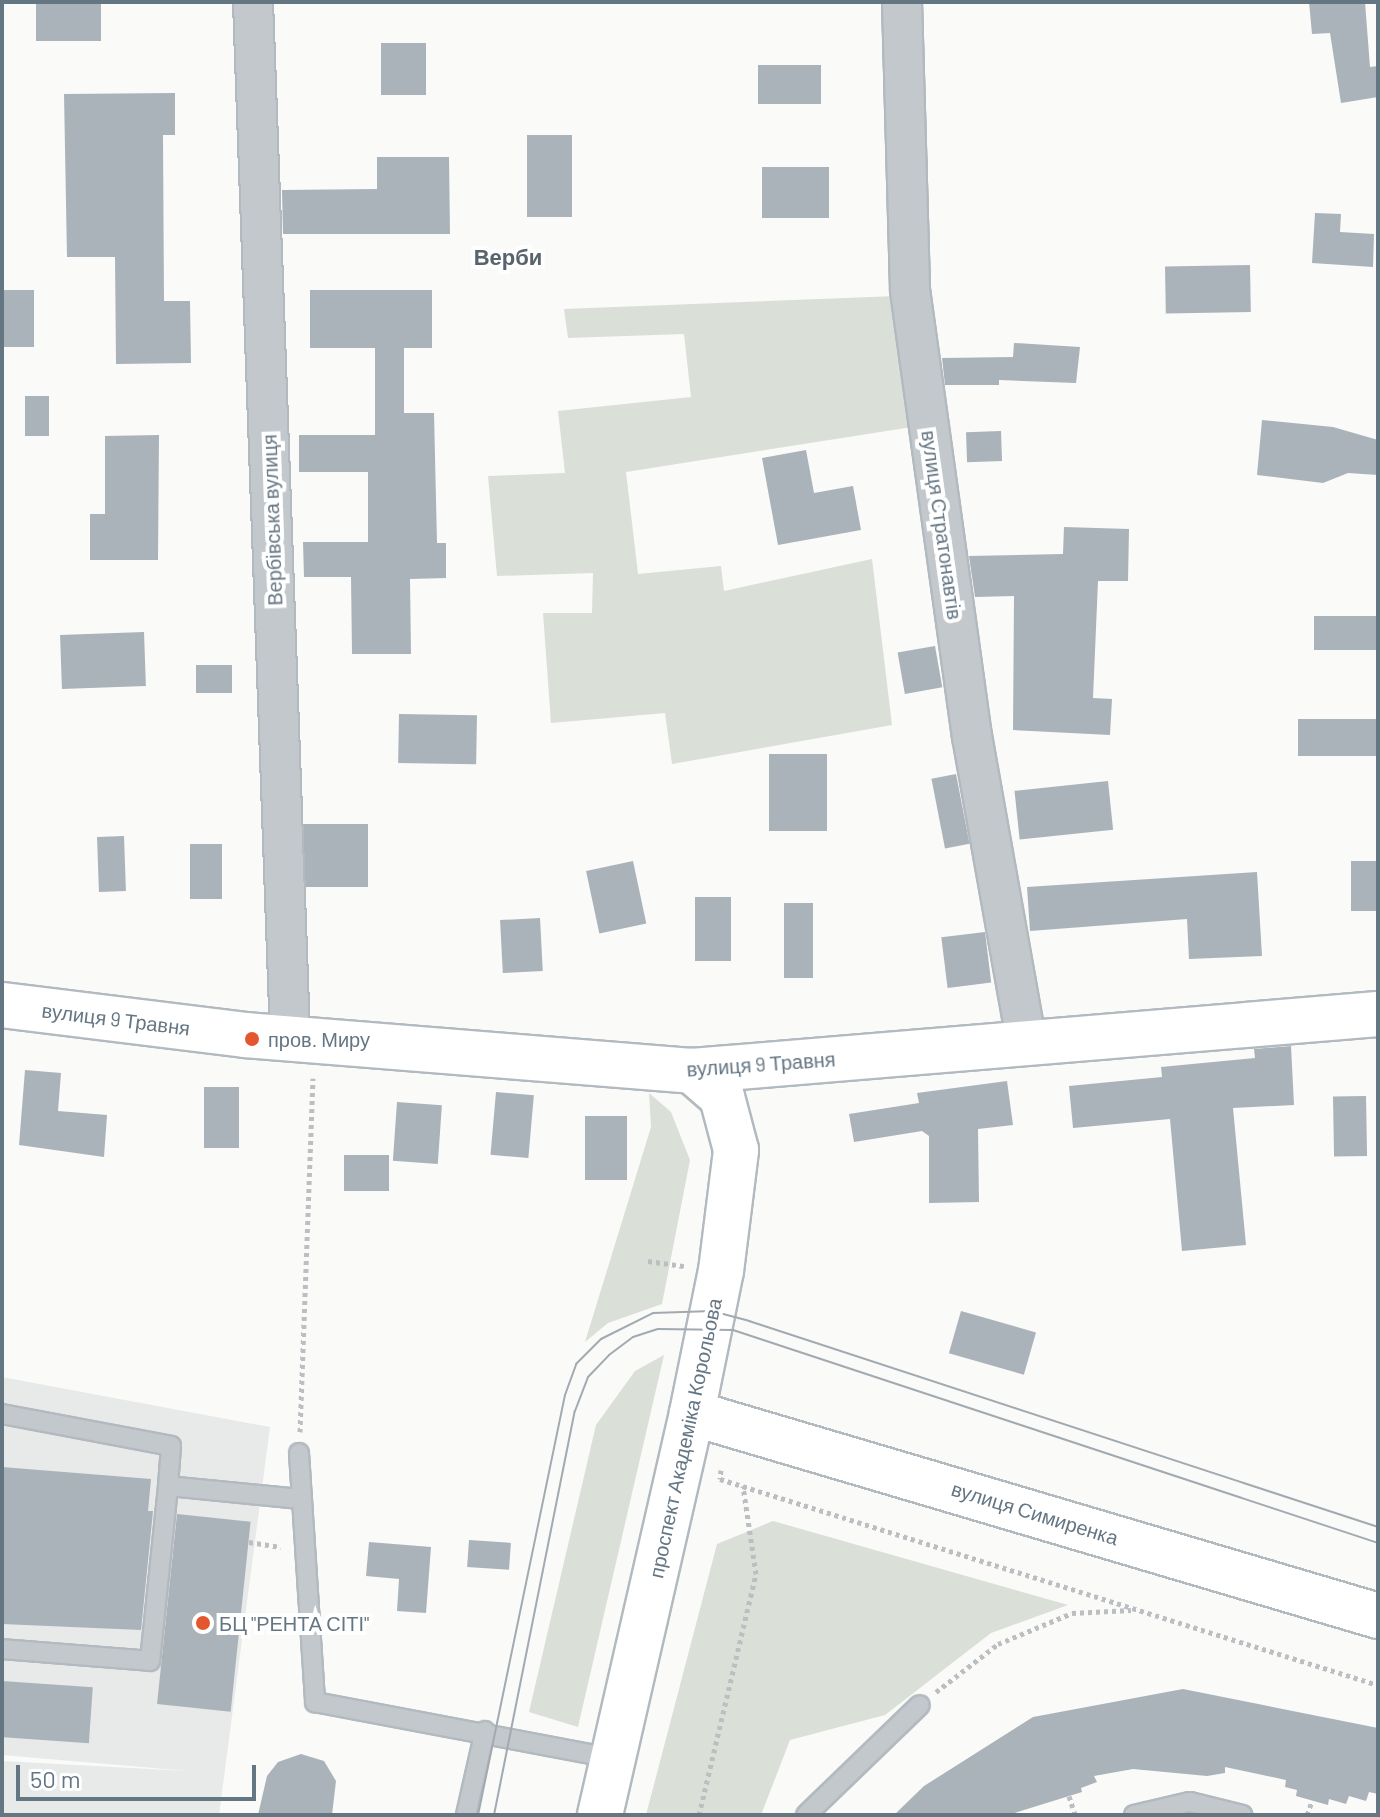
<!DOCTYPE html>
<html>
<head>
<meta charset="utf-8">
<style>
	body { margin:0 }
	#map { position:relative; width:1380px; height:1817px; overflow:hidden; background:#fafaf8; font-family:Barlow,sans-serif }
	div>[style] { position:absolute }
	[style*='--x'] { left:calc(var(--x)*1px); top:calc(var(--y)*1px); width:calc(var(--w)*1px); rotate:calc(var(--a)*1deg) }
	.built>* { inset:0; background:#e8e9e9 }
	.green>* { inset:0; background:#dadfd7 }
	.building>* { inset:0; background:#aab3b9; transform-origin:0 0 }
	.path>* { height:5px; margin-top:-2.5px; transform-origin:0; background:repeating-linear-gradient(90deg,#bbbfc2 0 4px,transparent 0 8px) }
	.roads { filter:drop-shadow(2px 0 #b3babf) drop-shadow(-2px 0 #b3babf) drop-shadow(0 2px #b3babf) drop-shadow(0 -2px #b3babf) }
	.lane>* { height:18px; margin:-9px; padding:0 9px; transform-origin:9px; border-radius:9px; background:#c3c8cc }
	.street>* { height:38px; margin:-19px; padding:0 19px; transform-origin:19px; border-radius:19px; background:#c3c8cc }
	.secondary>* { height:44px; margin:-22px; padding:0 22px; transform-origin:22px; border-radius:22px; background:#fff }
	.tram>* { height:2px; margin:-1px; padding:0 1px; transform-origin:1px; border-radius:1px; background:#a2aab0 }
	.dots>* { width:22px; height:22px; translate:-50% -50%; box-sizing:border-box; border:4px solid #fff; border-radius:50% }
	span { translate:-50% -50%; white-space:nowrap; text-align:center; line-height:1.15; -webkit-text-stroke:8px #fff; paint-order:stroke }
	.street-label { font-size:20px; color:#657683 }
	.poi-label { font-size:20px; color:#657683 }
	.left { translate:0 -50%; text-align:left }
	.neighbourhood-label { font-size:22px; color:#57646e; font-weight:700 }
	.frame { position:absolute; inset:0; border:4px solid #657683; pointer-events:none }
	.scale { position:absolute; left:16px; top:1765px; width:240px; height:36px; box-sizing:border-box; border:4px solid #657683; border-top:0; padding-left:10px; font-size:24px; line-height:28px; white-space:nowrap; color:#657683; -webkit-text-stroke:6px #fff; paint-order:stroke }
</style>
</head>
<body>
<div id="map">
	<div class="built">
		<i style="clip-path:polygon(2px 1377px,270px 1427px,219px 1815px,2px 1815px,2px 1761px,188px 1771px,2px 1755px)"></i>
	</div>
	<div class="green">
		<i style="clip-path:polygon(897px 296px,912px 427px,626px 472px,638px 574px,721px 566px,724px 591px,872px 559px,892px 725px,672px 764px,665px 713px,551px 723px,543px 613px,592px 613px,593px 573px,497px 576px,488px 476px,565px 473px,558px 411px,691px 397px,684px 334px,568px 338px,564px 309px)"></i>
		<i style="clip-path:polygon(649px 1093px,671px 1112px,690px 1160px,662px 1304px,608px 1323px,585px 1342px,651px 1127px)"></i>
		<i style="clip-path:polygon(664px 1355px,578px 1727px,529px 1712px,596px 1425px,635px 1371px)"></i>
		<i style="clip-path:polygon(773px 1521px,1068px 1605px,991px 1633px,885px 1715px,790px 1740px,761px 1815px,646px 1815px,717px 1544px)"></i>
	</div>
	<div class="building">
		<i style="left:36px;top:2px;width:65px;height:39px"></i>
		<i style="clip-path:polygon(1309px 2px,1365px 2px,1370px 67px,1378px 66px,1378px 97px,1341px 103px,1330px 33px,1312px 34px)"></i>
		<i style="left:381px;top:43px;width:45px;height:52px"></i>
		<i style="left:758px;top:65px;width:63px;height:39px"></i>
		<i style="clip-path:polygon(175px 93px,175px 135px,163px 135px,164px 301px,190px 301px,191px 363px,116px 364px,115px 257px,67px 257px,64px 94px)"></i>
		<i style="left:572px;top:135px;width:82px;height:45px;rotate:90deg"></i>
		<i style="clip-path:polygon(377px 157px,449px 157px,450px 234px,283px 234px,282px 190px,377px 189px)"></i>
		<i style="left:762px;top:167px;width:67px;height:51px"></i>
		<i style="clip-path:polygon(1315px 213px,1341px 214px,1340px 232px,1374px 234px,1373px 267px,1312px 263px)"></i>
		<i style="left:1250px;top:265px;width:47px;height:85px;rotate:89deg"></i>
		<i style="left:2px;top:290px;width:32px;height:57px"></i>
		<i style="clip-path:polygon(310px 290px,432px 290px,432px 348px,404px 348px,404px 413px,434px 413px,437px 543px,446px 543px,446px 578px,410px 579px,411px 654px,352px 654px,351px 577px,304px 577px,303px 542px,368px 542px,368px 472px,299px 472px,299px 435px,375px 435px,375px 348px,310px 348px)"></i>
		<i style="clip-path:polygon(1014px 343px,1080px 347px,1076px 383px,999px 380px,999px 385px,945px 385px,942px 358px,1013px 357px)"></i>
		<i style="left:25px;top:396px;width:24px;height:40px"></i>
		<i style="clip-path:polygon(1262px 420px,1333px 427px,1378px 440px,1378px 475px,1348px 473px,1323px 483px,1257px 475px)"></i>
		<i style="left:1001px;top:431px;width:30px;height:35px;rotate:88deg"></i>
		<i style="clip-path:polygon(159px 435px,158px 560px,90px 560px,90px 514px,105px 514px,105px 436px)"></i>
		<i style="clip-path:polygon(806px 450px,814px 493px,853px 486px,861px 530px,778px 545px,762px 458px)"></i>
		<i style="clip-path:polygon(1064px 527px,1129px 529px,1128px 581px,1098px 581px,1093px 698px,1112px 699px,1110px 735px,1013px 730px,1014px 596px,975px 597px,969px 556px,1063px 554px)"></i>
		<i style="left:1378px;top:616px;width:34px;height:64px;rotate:90deg"></i>
		<i style="left:144px;top:632px;width:54px;height:84px;rotate:88deg"></i>
		<i style="left:935px;top:646px;width:42px;height:38px;rotate:80deg"></i>
		<i style="left:196px;top:665px;width:36px;height:28px"></i>
		<i style="left:399px;top:714px;width:78px;height:49px;rotate:1deg"></i>
		<i style="left:1378px;top:719px;width:37px;height:80px;rotate:90deg"></i>
		<i style="left:769px;top:754px;width:58px;height:77px"></i>
		<i style="left:956px;top:774px;width:71px;height:25px;rotate:79deg"></i>
		<i style="left:1108px;top:781px;width:49px;height:94px;rotate:84deg"></i>
		<i style="left:304px;top:824px;width:64px;height:63px"></i>
		<i style="left:124px;top:836px;width:55px;height:27px;rotate:88deg"></i>
		<i style="left:190px;top:844px;width:32px;height:55px"></i>
		<i style="left:633px;top:861px;width:64px;height:48px;rotate:78deg"></i>
		<i style="left:1378px;top:861px;width:50px;height:27px;rotate:90deg"></i>
		<i style="clip-path:polygon(1257px 872px,1262px 956px,1189px 959px,1187px 919px,1030px 931px,1027px 887px)"></i>
		<i style="left:695px;top:897px;width:36px;height:64px"></i>
		<i style="left:784px;top:903px;width:29px;height:75px"></i>
		<i style="left:540px;top:918px;width:53px;height:40px;rotate:87deg"></i>
		<i style="left:985px;top:932px;width:51px;height:44px;rotate:83deg"></i>
		<i style="clip-path:polygon(1291px 1046px,1294px 1105px,1233px 1108px,1246px 1245px,1182px 1251px,1170px 1119px,1073px 1128px,1069px 1086px,1162px 1077px,1161px 1067px,1255px 1058px,1254px 1049px)"></i>
		<i style="clip-path:polygon(25px 1070px,61px 1073px,58px 1111px,107px 1115px,104px 1157px,19px 1145px)"></i>
		<i style="clip-path:polygon(1007px 1081px,1013px 1125px,978px 1129px,979px 1202px,929px 1203px,929px 1136px,922px 1131px,854px 1142px,849px 1114px,919px 1103px,917px 1093px)"></i>
		<i style="left:204px;top:1087px;width:35px;height:61px"></i>
		<i style="left:496px;top:1092px;width:38px;height:63px;rotate:5deg"></i>
		<i style="left:1366px;top:1096px;width:60px;height:33px;rotate:89deg"></i>
		<i style="left:397px;top:1102px;width:45px;height:59px;rotate:4deg"></i>
		<i style="left:585px;top:1116px;width:42px;height:64px"></i>
		<i style="left:344px;top:1155px;width:45px;height:36px"></i>
		<i style="left:961px;top:1311px;width:78px;height:44px;rotate:16deg"></i>
		<i style="clip-path:polygon(2px 1467px,151px 1479px,148px 1511px,153px 1511px,141px 1630px,2px 1624px)"></i>
		<i style="left:177px;top:1514px;width:74px;height:191px;rotate:6deg"></i>
		<i style="left:469px;top:1540px;width:42px;height:27px;rotate:4deg"></i>
		<i style="clip-path:polygon(369px 1542px,431px 1547px,426px 1613px,397px 1611px,399px 1579px,366px 1576px)"></i>
		<i style="left:2px;top:1681px;width:91px;height:56px;rotate:4deg"></i>
		<i style="clip-path:polygon(1183px 1689px,1378px 1728px,1378px 1794px,1369px 1792px,1366px 1801px,1349px 1796px,1346px 1804px,1329px 1799px,1328px 1805px,1296px 1796px,1297px 1790px,1285px 1787px,1286px 1780px,1225px 1767px,1225px 1773px,1207px 1776px,1133px 1769px,1094px 1776px,1097px 1782px,1081px 1788px,1082px 1792px,1008px 1815px,894px 1815px,924px 1786px,1033px 1717px)"></i>
		<i style="clip-path:polygon(301px 1754px,324px 1761px,336px 1781px,332px 1815px,258px 1815px,267px 1776px,278px 1762px)"></i>
	</div>
	<div class="path">
		<i style="--x:648;--y:1261;--w:37;--a:8"></i>
		<i style="--x:300;--y:1432;--w:354;--a:-87.9"></i>
		<i style="--x:721;--y:1470;--w:9;--a:96"></i>
		<i style="--x:720;--y:1479;--w:689;--a:17.38"></i>
		<i style="--x:249;--y:1542;--w:32;--a:9"></i>
		<i style="--x:936;--y:1692;--w:78;--a:-37.7"></i>
		<i style="--x:998;--y:1644;--w:80;--a:-22.7"></i>
		<i style="--x:1072;--y:1613;--w:59;--a:-2.9"></i>
		<i style="--x:1069;--y:1796;--w:20;--a:72"></i>
		<i style="--x:699;--y:1815;--w:248;--a:-76.7"></i>
		<i style="--x:756;--y:1574;--w:89;--a:-98.4"></i>
		<i style="--x:1307;--y:1815;--w:15;--a:-70"></i>
	</div>
	<div class="roads">
		<div class="lane">
			<i style="--x:2;--y:1414;--w:172;--a:10.7"></i>
			<i style="--x:171;--y:1446;--w:40;--a:94.3"></i>
			<i style="--x:168;--y:1486;--w:134;--a:5.6"></i>
			<i style="--x:299;--y:1453;--w:250;--a:86.3"></i>
			<i style="--x:315;--y:1702;--w:302;--a:10.7"></i>
			<i style="--x:2;--y:1649;--w:148;--a:4.6"></i>
			<i style="--x:150;--y:1661;--w:176;--a:-84.1"></i>
			<i style="--x:466;--y:1815;--w:86;--a:-77.3"></i>
			<i style="--x:806;--y:1815;--w:158;--a:-44"></i>
			<i style="--x:1134;--y:1815;--w:57;--a:-13.1"></i>
			<i style="--x:1190;--y:1802;--w:54;--a:14"></i>
		</div>
		<div class="street">
			<i style="--x:253;--y:2;--w:1036;--a:87.95"></i>
			<i style="--x:902;--y:2;--w:288;--a:88.4"></i>
			<i style="--x:910;--y:290;--w:450;--a:82.1"></i>
			<i style="--x:972;--y:736;--w:313;--a:79.9"></i>
		</div>
		<div class="secondary">
			<i style="--x:2;--y:1005;--w:245;--a:7"></i>
			<i style="--x:245;--y:1035;--w:448;--a:4.6"></i>
			<i style="--x:692;--y:1071;--w:688;--a:-4.75"></i>
			<i style="--x:692;--y:1413;--w:715;--a:16.48"></i>
			<i style="--x:600;--y:1815;--w:412;--a:-77.1"></i>
			<i style="--x:692;--y:1413;--w:145;--a:-78.5"></i>
			<i style="--x:721;--y:1271;--w:122;--a:-82.9"></i>
			<i style="--x:736;--y:1150;--w:55;--a:-104.8"></i>
			<i style="--x:722;--y:1097;--w:40;--a:-139"></i>
		</div>
	</div>
	<div class="tram">
		<i style="--x:478;--y:1815;--w:429;--a:-78.3"></i>
		<i style="--x:565;--y:1395;--w:33;--a:-70"></i>
		<i style="--x:576;--y:1364;--w:35;--a:-45"></i>
		<i style="--x:601;--y:1339;--w:58;--a:-26.6"></i>
		<i style="--x:653;--y:1313;--w:59;--a:-1.9"></i>
		<i style="--x:712;--y:1311;--w:38;--a:15"></i>
		<i style="--x:749;--y:1321;--w:662;--a:18.13"></i>
		<i style="--x:494;--y:1815;--w:412;--a:-78.7"></i>
		<i style="--x:575;--y:1411;--w:36;--a:-69"></i>
		<i style="--x:588;--y:1377;--w:30;--a:-46"></i>
		<i style="--x:609;--y:1355;--w:30;--a:-37"></i>
		<i style="--x:633;--y:1337;--w:26;--a:-18"></i>
		<i style="--x:658;--y:1329;--w:75;--a:0.8"></i>
		<i style="--x:733;--y:1330;--w:679;--a:18.27"></i>
	</div>
	<div class="dots">
		<i style="left:252px;top:1039px;background:#e4572e"></i>
		<i style="left:203px;top:1623px;background:#e4572e"></i>
	</div>
	<div class="street-label">
		<span style="left:272px;top:520px;rotate:-92deg">Вербівська вулиця</span>
		<span style="left:942px;top:525px;rotate:82deg">вулиця Стратонавтів</span>
		<span style="left:116px;top:1019px;rotate:7deg">вулиця 9 Травня</span>
		<span style="left:761px;top:1064px;rotate:-4deg">вулиця 9 Травня</span>
		<span style="left:685px;top:1438px;rotate:-78deg">проспект Академіка Корольова</span>
		<span style="left:1035px;top:1513px;rotate:17deg">вулиця Симиренка</span>
	</div>
	<div class="poi-label">
		<span class="left" style="left:268px;top:1039px">пров. Миру</span>
		<span class="left" style="left:219px;top:1623px">БЦ "РЕНТА СІТІ"</span>
	</div>
	<div class="neighbourhood-label">
		<span style="left:508px;top:257px">Верби</span>
	</div>
	<div class="frame"></div>
	<div class="scale">50 m</div>
</div>
</body>
</html>
